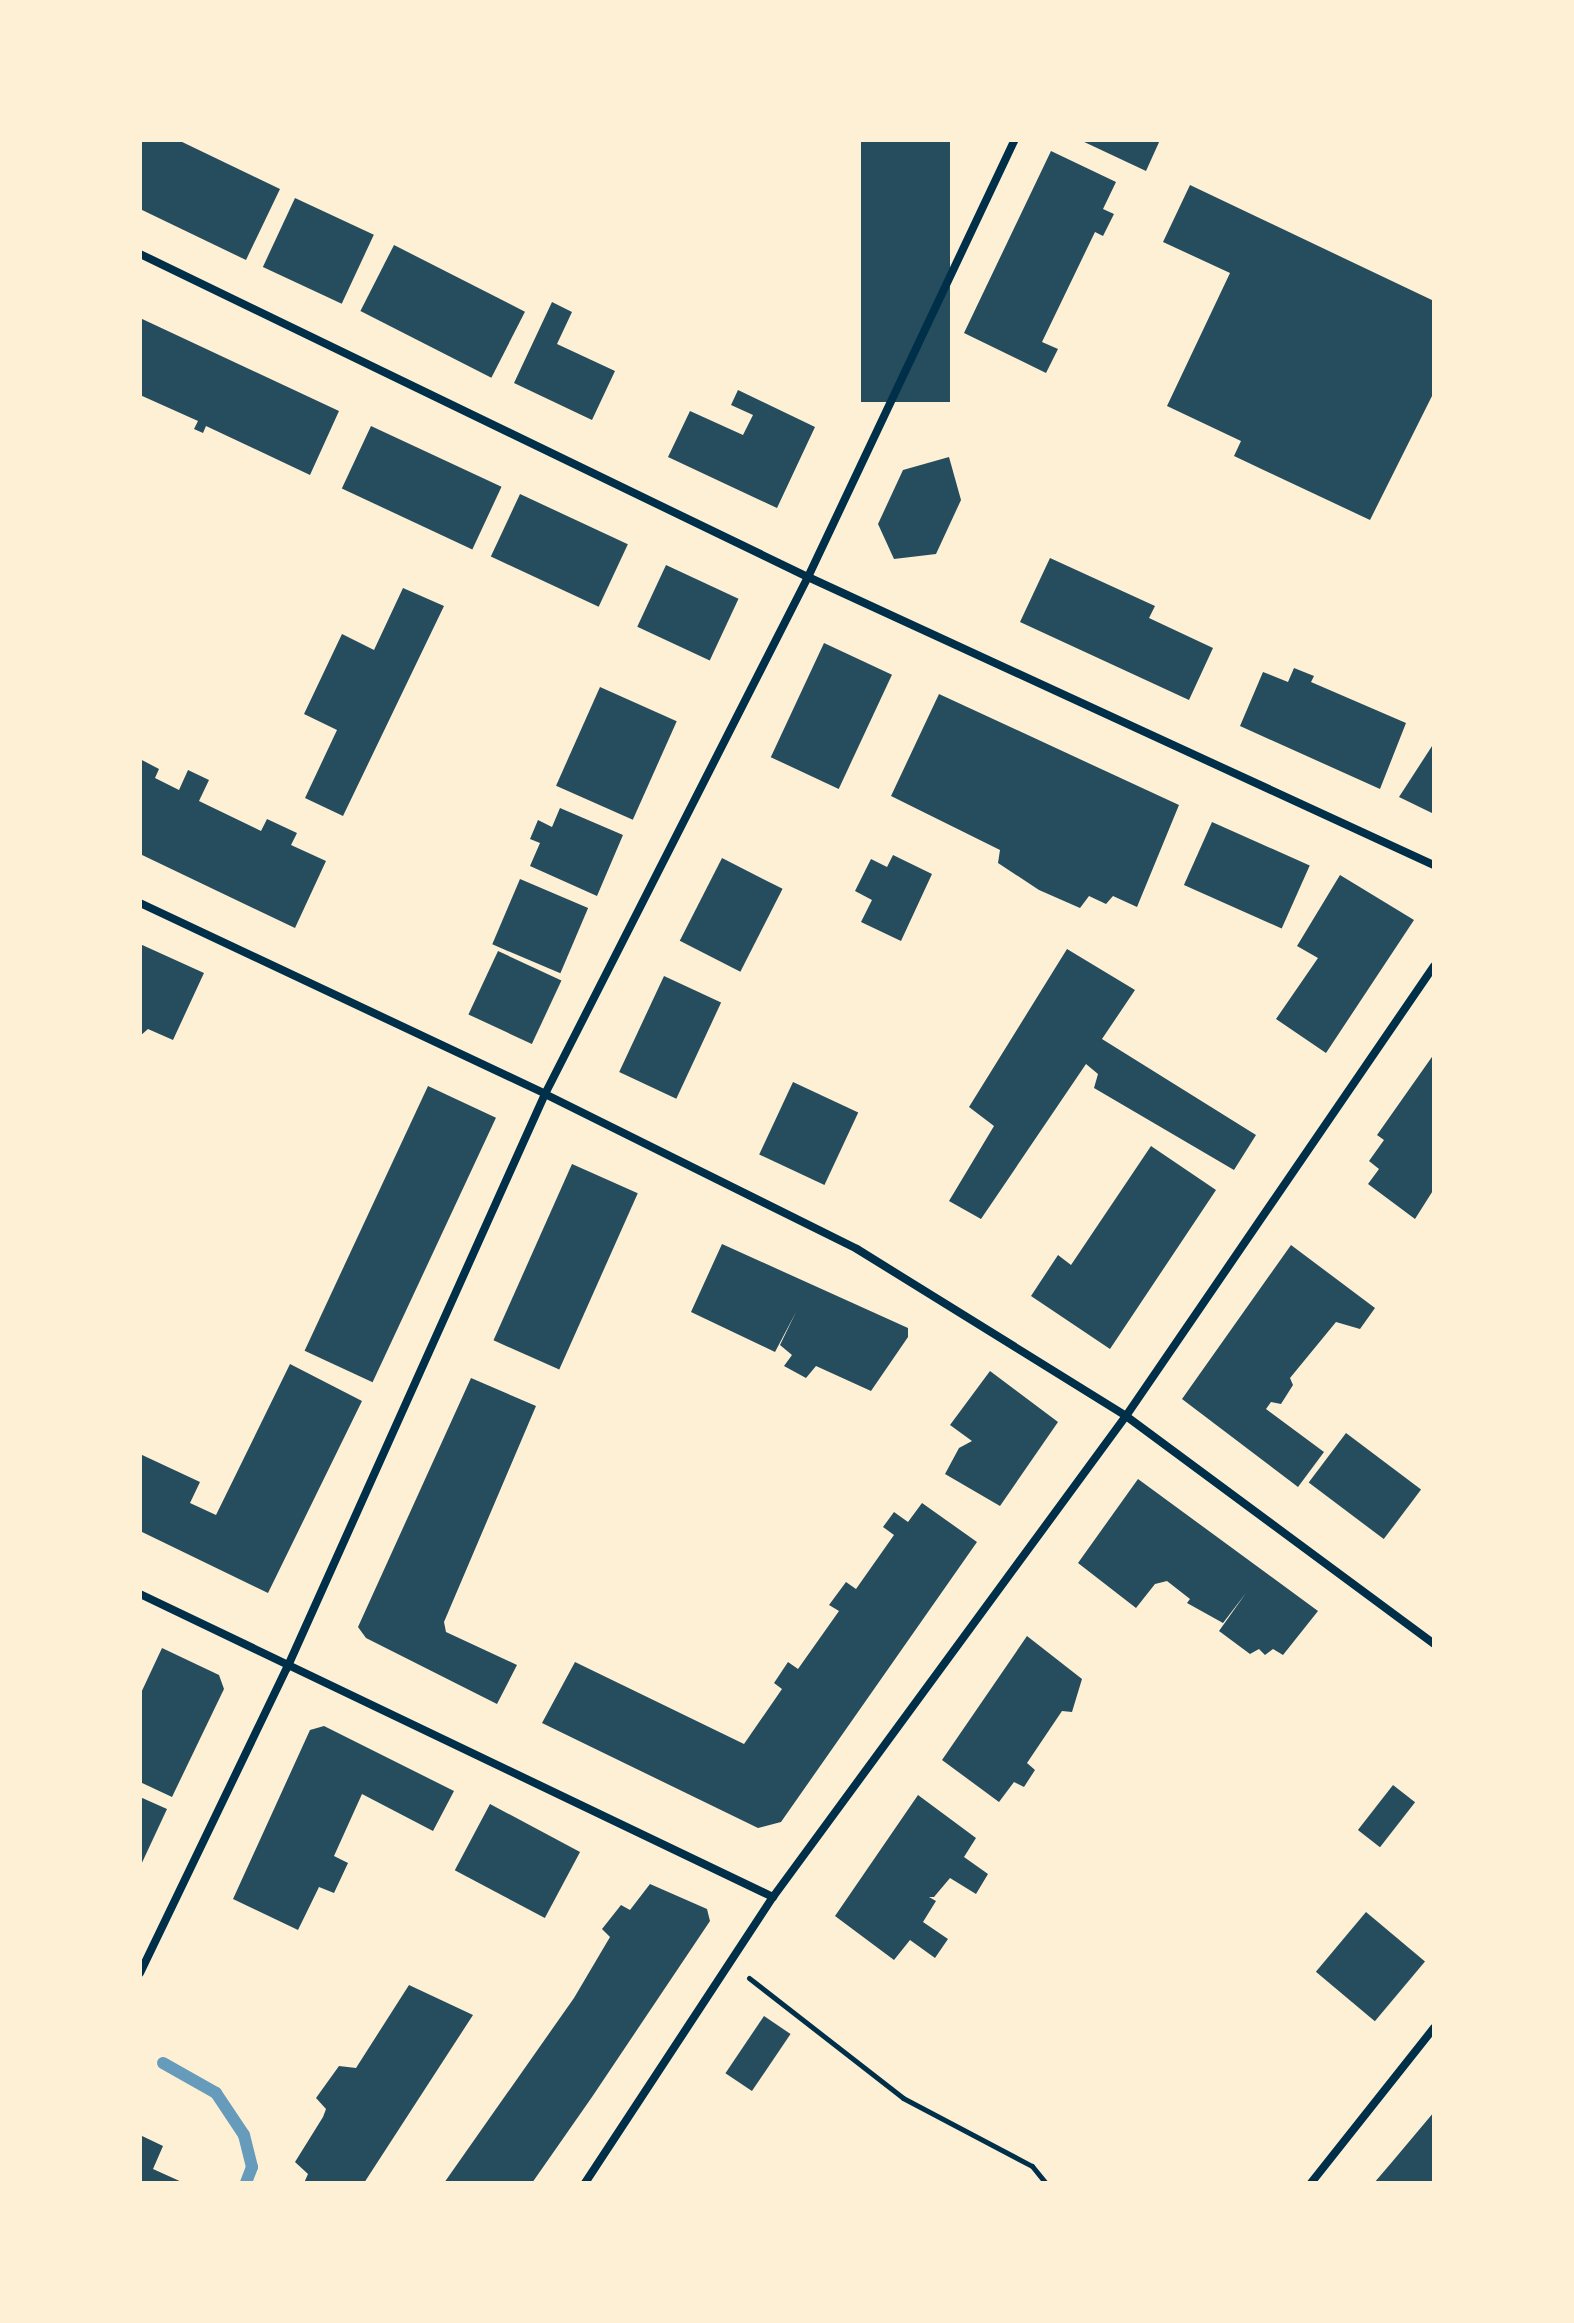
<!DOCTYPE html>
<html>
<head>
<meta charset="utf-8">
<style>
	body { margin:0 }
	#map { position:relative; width:1574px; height:2323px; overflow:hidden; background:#fdf0d5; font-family:Barlow,sans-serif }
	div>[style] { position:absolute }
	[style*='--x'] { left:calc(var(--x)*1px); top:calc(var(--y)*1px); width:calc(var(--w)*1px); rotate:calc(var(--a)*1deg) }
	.stream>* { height:12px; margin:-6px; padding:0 6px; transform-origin:6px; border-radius:6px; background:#669bbc }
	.building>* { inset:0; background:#264d5e; transform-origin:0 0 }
	.path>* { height:5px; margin:-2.5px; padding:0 2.5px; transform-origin:2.5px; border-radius:2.5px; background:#003049 }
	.minor>* { height:8px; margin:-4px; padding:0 4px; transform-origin:4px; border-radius:4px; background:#003049 }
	span { translate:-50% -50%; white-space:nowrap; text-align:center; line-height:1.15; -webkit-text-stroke:8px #fdf0d5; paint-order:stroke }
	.frame { position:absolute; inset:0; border:142px solid #fdf0d5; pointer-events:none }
</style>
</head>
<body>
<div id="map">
	<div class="stream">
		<i style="--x:163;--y:2063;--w:61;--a:29.5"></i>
		<i style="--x:216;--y:2093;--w:50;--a:56.3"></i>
		<i style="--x:244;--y:2135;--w:33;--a:76"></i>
		<i style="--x:252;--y:2167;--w:17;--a:111"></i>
	</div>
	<div class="building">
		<i style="clip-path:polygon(140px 140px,178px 140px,280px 189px,246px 260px,140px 209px)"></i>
		<i style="left:861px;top:140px;width:89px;height:262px"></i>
		<i style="clip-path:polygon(1080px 140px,1160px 140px,1146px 171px)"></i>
		<i style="clip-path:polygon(1051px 151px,1116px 182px,1103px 209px,1114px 214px,1103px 236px,1095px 232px,1042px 342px,1058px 349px,1046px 373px,964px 333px)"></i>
		<i style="clip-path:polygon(1190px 185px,1434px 301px,1434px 392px,1370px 520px,1234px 456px,1241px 441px,1167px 406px,1230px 273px,1163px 242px)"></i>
		<i style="left:295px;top:198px;width:87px;height:76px;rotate:25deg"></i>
		<i style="left:394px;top:245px;width:147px;height:74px;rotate:27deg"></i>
		<i style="clip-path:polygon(552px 302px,572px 312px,557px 344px,615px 371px,592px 420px,514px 383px)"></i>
		<i style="clip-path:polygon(140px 318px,339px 411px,310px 475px,206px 426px,203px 433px,194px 429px,198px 421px,140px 395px)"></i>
		<i style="clip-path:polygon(738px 390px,815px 427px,777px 508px,668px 457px,690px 411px,743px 435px,753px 415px,731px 405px)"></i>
		<i style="left:371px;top:426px;width:144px;height:69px;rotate:25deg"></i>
		<i style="clip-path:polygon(949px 457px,961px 500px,936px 554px,894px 559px,878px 524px,903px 470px)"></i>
		<i style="left:520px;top:494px;width:119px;height:69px;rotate:25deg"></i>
		<i style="clip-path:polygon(1050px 558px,1155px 606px,1149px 618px,1213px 648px,1189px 700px,1020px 622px)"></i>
		<i style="left:666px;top:565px;width:80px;height:68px;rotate:25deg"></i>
		<i style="clip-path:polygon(403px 588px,444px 606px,343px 816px,305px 798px,337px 730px,304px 714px,342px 634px,374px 650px)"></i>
		<i style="left:824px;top:643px;width:75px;height:126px;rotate:25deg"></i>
		<i style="clip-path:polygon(1294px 668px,1314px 676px,1311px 682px,1406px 723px,1380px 789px,1240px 726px,1263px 672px,1288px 682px)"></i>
		<i style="left:600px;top:687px;width:84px;height:108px;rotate:24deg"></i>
		<i style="clip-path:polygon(939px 694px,1179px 805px,1137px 907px,1113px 896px,1106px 904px,1089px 896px,1080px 908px,1039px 890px,998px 863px,1000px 850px,891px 796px)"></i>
		<i style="clip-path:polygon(1434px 743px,1434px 814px,1399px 797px)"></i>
		<i style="clip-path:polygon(140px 759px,159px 769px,155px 778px,179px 790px,188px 770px,209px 780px,199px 801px,261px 831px,267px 819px,297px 833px,291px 845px,326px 861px,295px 928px,140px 854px)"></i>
		<i style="clip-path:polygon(560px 808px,623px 835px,597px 896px,530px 866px,540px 843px,530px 839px,538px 820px,552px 827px)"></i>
		<i style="left:1212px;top:822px;width:107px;height:69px;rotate:24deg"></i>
		<i style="clip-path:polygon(893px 855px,932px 874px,901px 941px,861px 922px,872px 900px,855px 891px,871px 859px,887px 867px)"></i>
		<i style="left:722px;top:858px;width:68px;height:93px;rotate:27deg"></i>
		<i style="clip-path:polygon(1340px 875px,1414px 920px,1326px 1053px,1276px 1019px,1318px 958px,1297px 946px)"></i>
		<i style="left:520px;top:879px;width:74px;height:71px;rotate:23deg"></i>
		<i style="clip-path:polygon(140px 944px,204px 973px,173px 1040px,148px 1029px,140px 1036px)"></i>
		<i style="clip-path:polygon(1067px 949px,1135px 990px,1102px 1039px,1256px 1135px,1234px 1170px,1094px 1088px,1098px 1074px,1086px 1064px,981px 1219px,949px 1201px,994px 1126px,969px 1107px)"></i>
		<i style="left:498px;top:951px;width:70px;height:70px;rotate:25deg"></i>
		<i style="left:664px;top:976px;width:63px;height:106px;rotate:25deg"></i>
		<i style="clip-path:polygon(1434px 1054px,1434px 1189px,1415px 1219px,1368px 1184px,1379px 1169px,1369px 1161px,1384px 1140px,1377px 1135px)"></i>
		<i style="left:793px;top:1082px;width:72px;height:80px;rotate:25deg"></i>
		<i style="left:428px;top:1086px;width:75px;height:292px;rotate:25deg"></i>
		<i style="clip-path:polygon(1151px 1146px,1216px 1190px,1110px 1349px,1031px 1296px,1058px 1255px,1071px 1265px)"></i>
		<i style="left:572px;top:1164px;width:72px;height:193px;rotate:24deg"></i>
		<i style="clip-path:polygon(722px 1244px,908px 1328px,908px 1337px,871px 1391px,816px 1366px,806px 1378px,784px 1366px,792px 1355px,780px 1345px,796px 1312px,775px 1352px,691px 1312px)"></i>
		<i style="clip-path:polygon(1291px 1245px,1375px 1308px,1360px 1329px,1336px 1322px,1290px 1378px,1293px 1385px,1281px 1404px,1271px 1402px,1266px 1409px,1324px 1452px,1298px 1487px,1182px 1399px)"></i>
		<i style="clip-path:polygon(290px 1364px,362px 1401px,268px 1593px,140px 1531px,140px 1454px,200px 1482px,190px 1503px,216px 1515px)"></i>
		<i style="clip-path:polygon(990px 1371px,1058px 1422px,1000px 1506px,945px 1474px,959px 1448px,972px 1441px,950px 1425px)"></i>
		<i style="clip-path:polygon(471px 1378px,536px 1406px,444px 1622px,446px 1632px,517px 1665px,497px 1704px,366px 1638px,358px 1627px)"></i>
		<i style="left:1346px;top:1433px;width:94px;height:62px;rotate:37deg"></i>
		<i style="clip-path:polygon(1138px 1479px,1318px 1611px,1283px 1655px,1273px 1649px,1265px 1655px,1259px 1649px,1250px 1654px,1219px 1631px,1246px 1593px,1223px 1623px,1187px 1603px,1190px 1599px,1167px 1581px,1155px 1584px,1136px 1608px,1078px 1563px)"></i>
		<i style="clip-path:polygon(922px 1503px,977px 1542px,781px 1822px,758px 1828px,542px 1723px,575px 1662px,744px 1744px,782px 1689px,774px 1683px,788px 1662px,798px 1669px,839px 1611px,829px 1605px,846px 1582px,856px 1589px,894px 1535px,883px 1527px,894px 1512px,908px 1522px)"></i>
		<i style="clip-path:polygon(1027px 1636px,1082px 1679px,1072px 1712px,1062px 1711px,1027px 1763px,1035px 1770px,1024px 1787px,1014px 1782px,999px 1802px,942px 1760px)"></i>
		<i style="clip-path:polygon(162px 1648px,219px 1675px,224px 1689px,172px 1797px,140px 1782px,140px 1695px)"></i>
		<i style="clip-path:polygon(324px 1726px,454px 1791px,433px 1831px,362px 1794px,334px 1856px,348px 1863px,334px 1893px,319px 1887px,298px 1930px,233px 1899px,310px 1730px)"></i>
		<i style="left:1393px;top:1785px;width:28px;height:57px;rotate:38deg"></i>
		<i style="clip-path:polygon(918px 1795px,976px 1838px,964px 1857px,988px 1874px,976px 1894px,950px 1878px,934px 1897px,929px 1897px,936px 1901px,923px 1922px,948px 1939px,935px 1958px,910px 1940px,894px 1960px,835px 1916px)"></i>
		<i style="clip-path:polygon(140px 1797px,167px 1809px,140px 1867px)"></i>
		<i style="left:490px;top:1804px;width:102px;height:75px;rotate:28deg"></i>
		<i style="clip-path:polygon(650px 1884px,707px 1909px,710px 1921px,592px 2097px,532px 2183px,444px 2183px,574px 1998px,610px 1937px,602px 1929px,621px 1905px,630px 1910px)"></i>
		<i style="left:1366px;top:1912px;width:77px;height:78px;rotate:40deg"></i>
		<i style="clip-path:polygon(409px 1985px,473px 2015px,364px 2183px,304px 2183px,308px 2174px,295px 2162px,323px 2117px,326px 2109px,316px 2098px,339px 2066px,356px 2068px)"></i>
		<i style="left:764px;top:2016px;width:32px;height:69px;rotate:34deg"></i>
		<i style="clip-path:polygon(1434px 2112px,1434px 2183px,1374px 2183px,1392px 2162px)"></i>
		<i style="clip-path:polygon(140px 2135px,163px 2146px,153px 2169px,184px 2183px,140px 2183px)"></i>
	</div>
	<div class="path">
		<i style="--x:749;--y:1978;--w:195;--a:37.9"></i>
		<i style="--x:903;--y:2098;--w:146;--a:27.8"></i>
		<i style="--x:1032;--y:2166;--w:22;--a:51"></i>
	</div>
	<div class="minor">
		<i style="--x:140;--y:254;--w:742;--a:25.81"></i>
		<i style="--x:808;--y:577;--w:689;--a:24.71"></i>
		<i style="--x:140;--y:903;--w:448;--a:25.2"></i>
		<i style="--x:545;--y:1094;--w:348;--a:26.4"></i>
		<i style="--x:857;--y:1249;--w:317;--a:31.8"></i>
		<i style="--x:1126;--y:1416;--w:383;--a:36.5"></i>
		<i style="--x:140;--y:1594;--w:702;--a:25.58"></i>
		<i style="--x:140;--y:1973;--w:339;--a:-64.3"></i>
		<i style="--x:287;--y:1668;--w:629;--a:-65.8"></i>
		<i style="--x:545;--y:1094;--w:580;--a:-63.04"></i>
		<i style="--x:808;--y:577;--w:484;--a:-64.7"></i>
		<i style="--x:585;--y:2183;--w:342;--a:-56.7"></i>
		<i style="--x:773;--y:1897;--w:597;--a:-53.73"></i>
		<i style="--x:1126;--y:1416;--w:545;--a:-55.61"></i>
		<i style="--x:1311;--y:2183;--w:198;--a:-51.6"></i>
	</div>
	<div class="frame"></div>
</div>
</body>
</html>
